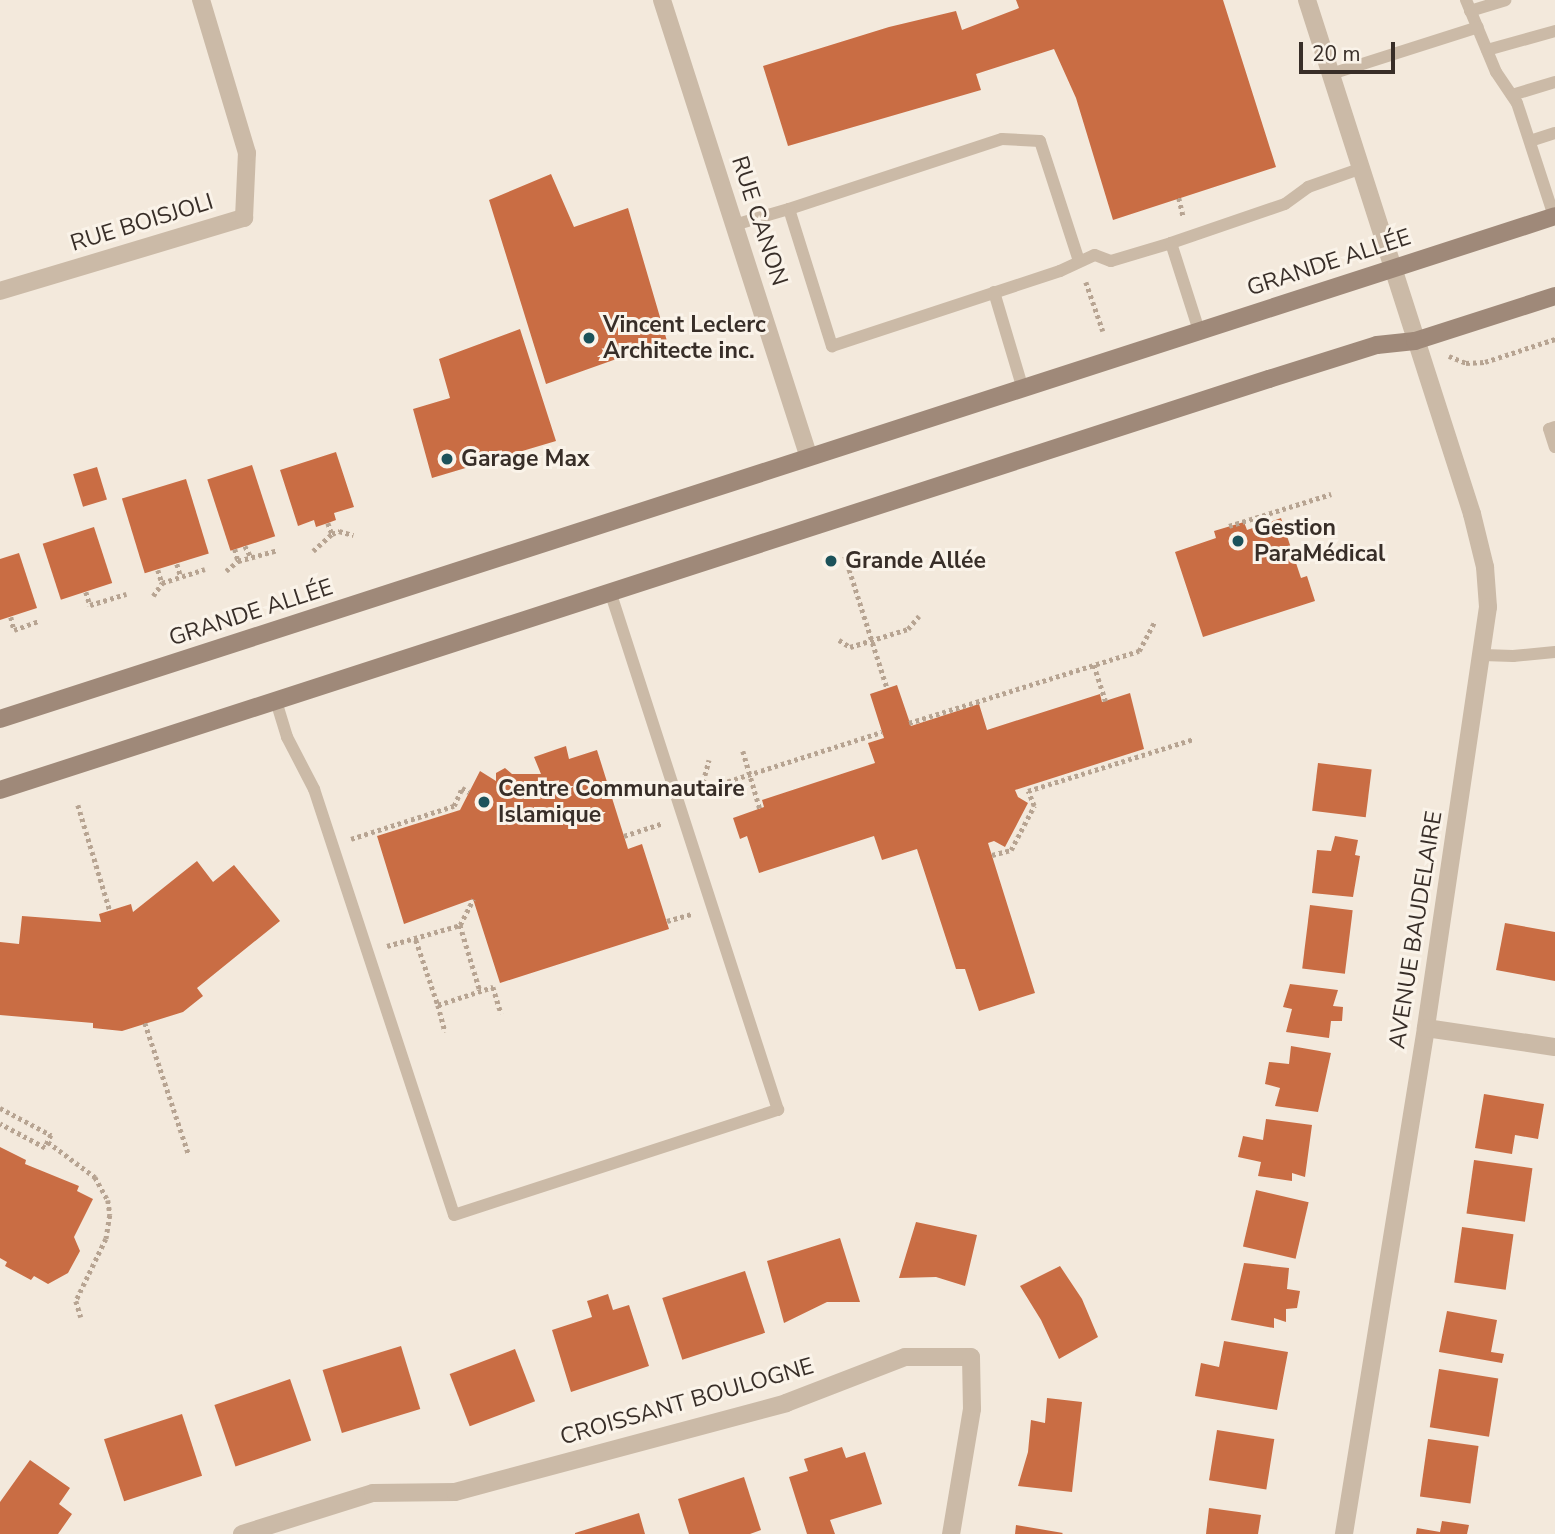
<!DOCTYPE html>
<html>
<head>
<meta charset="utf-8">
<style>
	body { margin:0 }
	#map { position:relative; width:1555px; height:1534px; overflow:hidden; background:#f3e9dc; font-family:"Nunito Sans",sans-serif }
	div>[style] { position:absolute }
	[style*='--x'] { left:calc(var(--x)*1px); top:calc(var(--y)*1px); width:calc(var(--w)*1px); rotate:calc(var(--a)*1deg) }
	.building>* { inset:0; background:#c96d44; transform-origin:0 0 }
	.path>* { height:4.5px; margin-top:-2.25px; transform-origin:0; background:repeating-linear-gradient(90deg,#b7a492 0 3.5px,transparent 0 7px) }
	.lane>* { height:12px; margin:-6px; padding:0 6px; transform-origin:6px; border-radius:6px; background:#cbbaa7 }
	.street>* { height:18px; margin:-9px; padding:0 9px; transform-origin:9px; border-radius:9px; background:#cbbaa7 }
	.secondary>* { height:18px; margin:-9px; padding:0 9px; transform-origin:9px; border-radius:9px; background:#9f8979 }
	.dots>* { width:19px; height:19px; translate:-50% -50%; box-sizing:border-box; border:4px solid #faf3e9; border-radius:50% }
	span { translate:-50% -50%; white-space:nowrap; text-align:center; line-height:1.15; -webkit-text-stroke:6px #faf3e9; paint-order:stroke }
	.street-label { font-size:23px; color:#382e28 }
	.poi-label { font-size:23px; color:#382e28; font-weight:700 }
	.left { translate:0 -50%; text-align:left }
	.scale { position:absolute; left:1299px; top:42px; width:96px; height:32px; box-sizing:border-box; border:4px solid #382e28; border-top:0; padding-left:9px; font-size:21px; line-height:24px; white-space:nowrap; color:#382e28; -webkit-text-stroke:5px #faf3e9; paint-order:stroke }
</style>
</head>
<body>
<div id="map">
	<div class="building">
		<i style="clip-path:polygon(1016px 0,1223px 0,1276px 167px,1113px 220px,1076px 98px,1054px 49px,976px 74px,981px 90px,788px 146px,763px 66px,889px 27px,956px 11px,962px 30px,1019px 8px)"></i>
		<i style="clip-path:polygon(551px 174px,574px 227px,628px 208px,667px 341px,546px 384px,489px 200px)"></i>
		<i style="clip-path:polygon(520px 329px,556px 441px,432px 478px,413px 409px,450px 398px,439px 359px)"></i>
		<i style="clip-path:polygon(336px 452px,354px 507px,334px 513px,336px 520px,328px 523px,316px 527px,314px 520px,298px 526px,280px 470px)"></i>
		<i style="left:252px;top:465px;width:75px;height:47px;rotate:72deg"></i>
		<i style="left:97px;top:467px;width:34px;height:25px;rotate:73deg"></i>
		<i style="left:186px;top:479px;width:78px;height:67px;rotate:73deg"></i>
		<i style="clip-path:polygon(1281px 518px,1301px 578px,1307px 576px,1315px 601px,1203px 637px,1175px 552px,1216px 538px,1214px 531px,1244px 522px,1247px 530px)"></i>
		<i style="left:94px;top:527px;width:59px;height:54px;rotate:72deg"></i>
		<i style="clip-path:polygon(19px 553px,37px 608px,0 620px,0 559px)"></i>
		<i style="clip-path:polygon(897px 685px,911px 726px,979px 704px,987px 730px,1100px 694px,1102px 702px,1130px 693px,1144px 749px,1015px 790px,1018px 797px,1028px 803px,1005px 847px,994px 841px,988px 843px,1035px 993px,979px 1011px,965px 969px,956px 969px,917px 849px,882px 860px,874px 836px,759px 873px,747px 836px,740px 839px,733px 818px,764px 807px,762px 800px,875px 763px,868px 743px,884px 738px,870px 694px)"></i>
		<i style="clip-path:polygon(566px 746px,569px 759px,597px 750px,628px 849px,642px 844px,669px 929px,500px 983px,473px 899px,404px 924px,377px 836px,460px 810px,480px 771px,496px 781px,496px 773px,505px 768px,512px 774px,541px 774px,534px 757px)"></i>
		<i style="left:1318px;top:763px;width:54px;height:48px;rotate:7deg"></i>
		<i style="clip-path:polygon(1335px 836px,1358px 840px,1355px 855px,1360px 856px,1353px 897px,1312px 893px,1317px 850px,1331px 851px)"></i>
		<i style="clip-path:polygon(197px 861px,213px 882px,234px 865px,280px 921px,197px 988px,203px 996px,183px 1012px,122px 1031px,93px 1028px,93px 1023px,0 1015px,0 942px,19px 944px,22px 916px,101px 922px,99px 914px,131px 904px,133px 912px)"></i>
		<i style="left:1310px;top:905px;width:43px;height:64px;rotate:7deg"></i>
		<i style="clip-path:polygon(1505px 923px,1555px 932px,1555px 981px,1496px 970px)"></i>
		<i style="clip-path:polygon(1290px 984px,1338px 990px,1333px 1006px,1343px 1007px,1342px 1021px,1331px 1021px,1329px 1038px,1286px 1032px,1292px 1009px,1283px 1007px)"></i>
		<i style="clip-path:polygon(1291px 1046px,1331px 1053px,1318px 1112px,1275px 1106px,1280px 1088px,1265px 1084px,1269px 1062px,1289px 1064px)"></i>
		<i style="clip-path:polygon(1484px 1094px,1544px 1104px,1538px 1139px,1515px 1135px,1512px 1154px,1475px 1148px)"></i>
		<i style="clip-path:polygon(1266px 1119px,1312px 1125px,1305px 1177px,1292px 1173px,1292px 1181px,1258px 1176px,1261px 1162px,1238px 1157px,1243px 1136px,1263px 1140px)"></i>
		<i style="clip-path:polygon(0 1147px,26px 1160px,25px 1164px,79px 1186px,77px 1191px,93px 1199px,74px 1237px,80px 1251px,68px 1273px,48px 1284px,34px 1276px,31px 1280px,5px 1266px,7px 1262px,0 1258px)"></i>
		<i style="left:1474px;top:1160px;width:59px;height:54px;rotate:8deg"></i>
		<i style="left:1256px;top:1190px;width:54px;height:58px;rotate:13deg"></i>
		<i style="clip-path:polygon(916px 1222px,977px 1235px,965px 1286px,936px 1277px,899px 1278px)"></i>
		<i style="left:1462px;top:1227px;width:52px;height:56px;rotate:8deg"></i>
		<i style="clip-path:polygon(840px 1238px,860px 1302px,827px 1302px,784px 1323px,767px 1261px)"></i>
		<i style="clip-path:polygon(1244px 1263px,1289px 1268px,1287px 1289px,1300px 1291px,1297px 1308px,1286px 1309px,1286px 1322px,1274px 1318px,1274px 1328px,1231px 1320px)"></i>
		<i style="clip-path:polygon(1060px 1266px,1082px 1299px,1098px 1337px,1059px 1359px,1041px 1320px,1020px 1286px)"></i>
		<i style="left:745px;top:1271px;width:65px;height:87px;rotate:72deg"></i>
		<i style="clip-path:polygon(608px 1294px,613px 1310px,629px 1305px,649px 1366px,571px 1392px,552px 1330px,592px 1317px,587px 1301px)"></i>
		<i style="clip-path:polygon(1447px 1311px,1497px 1320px,1491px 1352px,1504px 1354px,1502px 1363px,1439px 1352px)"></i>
		<i style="clip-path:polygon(1224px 1341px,1288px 1352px,1277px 1410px,1195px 1396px,1201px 1363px,1219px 1367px)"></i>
		<i style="left:401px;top:1346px;width:66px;height:82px;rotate:73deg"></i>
		<i style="left:515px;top:1349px;width:56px;height:70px;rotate:69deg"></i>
		<i style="left:1439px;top:1369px;width:60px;height:59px;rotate:9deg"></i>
		<i style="left:290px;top:1379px;width:65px;height:80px;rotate:71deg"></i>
		<i style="clip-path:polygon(1047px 1398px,1082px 1402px,1072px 1492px,1018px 1486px,1028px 1452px,1031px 1420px,1045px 1423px)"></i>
		<i style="left:182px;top:1414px;width:65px;height:82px;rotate:72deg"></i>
		<i style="left:1217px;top:1430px;width:58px;height:51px;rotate:9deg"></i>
		<i style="left:1428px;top:1439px;width:51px;height:58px;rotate:8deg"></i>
		<i style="clip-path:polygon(842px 1447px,846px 1458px,865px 1452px,882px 1504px,830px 1520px,835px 1534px,807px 1534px,789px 1477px,808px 1471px,804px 1459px)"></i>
		<i style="clip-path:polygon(30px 1460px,70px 1488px,59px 1504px,72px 1514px,58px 1534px,0 1534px,0 1502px)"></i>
		<i style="clip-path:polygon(744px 1477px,761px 1530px,750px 1534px,689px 1534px,678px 1499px)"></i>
		<i style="clip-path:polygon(1209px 1508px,1261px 1515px,1258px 1534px,1206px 1534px)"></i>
		<i style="clip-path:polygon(639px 1513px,645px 1534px,575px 1534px,575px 1533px)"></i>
		<i style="clip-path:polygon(1442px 1521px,1469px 1525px,1467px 1534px,1416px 1534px,1417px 1528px,1440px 1532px)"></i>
		<i style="clip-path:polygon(1016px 1525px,1063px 1533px,1062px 1534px,1015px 1534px)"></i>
	</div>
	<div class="path">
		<i style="--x:1179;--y:198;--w:18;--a:77"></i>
		<i style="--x:1086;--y:282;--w:52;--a:70.9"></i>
		<i style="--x:1449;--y:356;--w:18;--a:22"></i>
		<i style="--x:1466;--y:363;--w:19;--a:-3"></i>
		<i style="--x:1485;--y:362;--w:74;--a:-18.2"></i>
		<i style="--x:328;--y:523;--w:12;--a:70"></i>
		<i style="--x:1229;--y:526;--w:107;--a:-17.4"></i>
		<i style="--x:245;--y:546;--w:13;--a:61"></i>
		<i style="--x:235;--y:549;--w:12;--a:76"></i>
		<i style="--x:238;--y:561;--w:41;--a:-15.4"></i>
		<i style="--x:313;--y:551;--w:25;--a:-42"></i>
		<i style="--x:332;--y:534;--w:8;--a:-23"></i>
		<i style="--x:339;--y:531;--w:15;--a:16"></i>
		<i style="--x:845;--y:556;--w:139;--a:72.3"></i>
		<i style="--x:177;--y:564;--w:14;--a:73"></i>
		<i style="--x:158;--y:570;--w:14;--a:73"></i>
		<i style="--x:162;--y:583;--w:45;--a:-18"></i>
		<i style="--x:226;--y:571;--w:16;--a:-40"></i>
		<i style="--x:86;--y:592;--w:14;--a:73"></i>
		<i style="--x:90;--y:605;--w:38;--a:-17"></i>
		<i style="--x:153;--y:596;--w:16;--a:-55"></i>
		<i style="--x:11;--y:617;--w:13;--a:77"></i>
		<i style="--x:14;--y:630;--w:27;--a:-20"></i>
		<i style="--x:839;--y:640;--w:13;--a:32"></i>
		<i style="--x:850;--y:647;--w:61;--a:-17.2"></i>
		<i style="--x:908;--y:629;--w:17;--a:-50"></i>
		<i style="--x:1094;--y:665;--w:38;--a:72"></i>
		<i style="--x:909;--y:723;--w:241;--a:-17.4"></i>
		<i style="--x:1139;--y:651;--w:34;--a:-62"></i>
		<i style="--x:743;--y:751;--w:60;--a:73.7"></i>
		<i style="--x:701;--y:789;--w:30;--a:-75"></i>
		<i style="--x:701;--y:790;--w:190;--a:-17.8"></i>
		<i style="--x:78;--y:805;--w:111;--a:73.2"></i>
		<i style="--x:624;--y:836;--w:41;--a:-18.4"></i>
		<i style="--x:351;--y:839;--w:108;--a:-17.8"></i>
		<i style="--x:454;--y:806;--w:20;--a:-66"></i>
		<i style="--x:462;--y:788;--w:8;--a:30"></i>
		<i style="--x:992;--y:855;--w:20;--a:-15"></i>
		<i style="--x:1011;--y:850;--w:50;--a:-62.4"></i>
		<i style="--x:1034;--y:806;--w:16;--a:-112"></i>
		<i style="--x:1028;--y:791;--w:174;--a:-17.4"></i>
		<i style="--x:667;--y:921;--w:25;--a:-16"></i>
		<i style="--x:460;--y:925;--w:69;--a:73.1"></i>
		<i style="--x:416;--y:940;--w:69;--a:71.3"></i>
		<i style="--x:438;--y:1005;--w:58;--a:-18.1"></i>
		<i style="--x:493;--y:987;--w:28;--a:73"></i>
		<i style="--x:387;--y:946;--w:76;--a:-16"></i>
		<i style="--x:460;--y:925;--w:29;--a:-63"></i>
		<i style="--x:438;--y:1005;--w:28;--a:75"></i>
		<i style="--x:145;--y:1023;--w:139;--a:71.6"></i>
		<i style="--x:0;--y:1108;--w:58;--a:27.9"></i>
		<i style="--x:51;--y:1135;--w:14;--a:115"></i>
		<i style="--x:45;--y:1148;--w:51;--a:-151.9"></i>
		<i style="--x:48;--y:1142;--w:59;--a:36.7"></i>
		<i style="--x:95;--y:1177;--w:26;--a:61"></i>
		<i style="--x:108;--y:1200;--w:15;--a:82"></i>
		<i style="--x:110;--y:1215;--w:24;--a:99"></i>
		<i style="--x:106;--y:1239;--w:69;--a:115.8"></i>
		<i style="--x:76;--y:1301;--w:17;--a:73"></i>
	</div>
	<div class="lane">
		<i style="--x:1466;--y:0;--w:78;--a:67.4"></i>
		<i style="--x:1496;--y:72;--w:37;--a:56"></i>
		<i style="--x:1517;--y:103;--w:119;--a:71.9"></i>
		<i style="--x:1470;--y:11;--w:37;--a:-17"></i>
		<i style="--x:1487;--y:50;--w:71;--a:-15.6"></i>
		<i style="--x:1331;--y:74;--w:154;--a:-17.7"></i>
		<i style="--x:1512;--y:95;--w:45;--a:-16.8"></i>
		<i style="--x:1530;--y:141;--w:26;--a:-18"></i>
		<i style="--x:789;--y:209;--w:224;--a:-18.2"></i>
		<i style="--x:1002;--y:139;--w:38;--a:3"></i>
		<i style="--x:1040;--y:141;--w:126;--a:72"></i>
		<i style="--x:734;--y:225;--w:57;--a:-16.2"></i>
		<i style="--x:789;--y:209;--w:144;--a:72.6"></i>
		<i style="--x:832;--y:346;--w:240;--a:-18.2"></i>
		<i style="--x:1060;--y:271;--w:38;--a:-25"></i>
		<i style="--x:1095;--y:255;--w:17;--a:21"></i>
		<i style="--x:1111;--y:261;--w:63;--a:-16.7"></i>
		<i style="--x:1171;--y:243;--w:120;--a:-18.9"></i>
		<i style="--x:1285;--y:204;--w:29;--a:-36"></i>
		<i style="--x:1308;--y:187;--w:57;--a:-19.4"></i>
		<i style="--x:1171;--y:243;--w:92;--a:72.3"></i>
		<i style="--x:994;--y:292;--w:101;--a:73.4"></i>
		<i style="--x:1555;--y:427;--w:6;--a:162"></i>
		<i style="--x:1549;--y:429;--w:19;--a:72"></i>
		<i style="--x:1483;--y:655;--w:30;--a:2"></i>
		<i style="--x:1513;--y:656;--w:42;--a:-5.4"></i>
		<i style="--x:276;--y:701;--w:38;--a:73"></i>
		<i style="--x:287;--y:737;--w:59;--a:62.6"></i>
		<i style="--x:314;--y:789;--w:448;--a:71.8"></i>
		<i style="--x:454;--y:1215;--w:341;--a:-18"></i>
		<i style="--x:778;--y:1110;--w:546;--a:-107.94"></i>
	</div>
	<div class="street">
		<i style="--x:662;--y:0;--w:479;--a:72.2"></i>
		<i style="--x:1307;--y:0;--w:540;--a:72.2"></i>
		<i style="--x:1472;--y:514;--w:55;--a:76.2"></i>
		<i style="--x:1485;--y:567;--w:40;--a:85.7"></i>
		<i style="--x:1488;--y:607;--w:426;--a:98.4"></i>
		<i style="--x:1426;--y:1028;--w:513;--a:99.21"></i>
		<i style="--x:0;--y:291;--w:255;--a:-16.7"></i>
		<i style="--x:244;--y:218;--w:65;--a:-87.4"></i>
		<i style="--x:247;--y:153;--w:160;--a:-106.7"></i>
		<i style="--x:1426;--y:1028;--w:130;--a:8.4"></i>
		<i style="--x:242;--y:1534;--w:137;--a:-17.4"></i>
		<i style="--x:373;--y:1493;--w:82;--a:-0.7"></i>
		<i style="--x:455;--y:1492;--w:343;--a:-15"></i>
		<i style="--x:786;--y:1403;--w:128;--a:-21.1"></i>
		<i style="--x:905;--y:1357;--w:66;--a:0"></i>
		<i style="--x:971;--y:1357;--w:52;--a:88.9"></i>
		<i style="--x:972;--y:1409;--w:127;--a:99.5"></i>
	</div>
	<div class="secondary">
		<i style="--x:0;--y:719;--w:1634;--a:-17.92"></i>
		<i style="--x:0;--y:790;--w:1334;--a:-17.95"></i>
		<i style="--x:1269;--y:379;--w:113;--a:-17.5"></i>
		<i style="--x:1377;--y:345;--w:38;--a:-6"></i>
		<i style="--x:1415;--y:341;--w:147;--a:-17.8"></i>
	</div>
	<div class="dots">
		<i style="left:589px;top:338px;background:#1c525a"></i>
		<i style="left:447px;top:459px;background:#1c525a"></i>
		<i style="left:1238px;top:541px;background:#1c525a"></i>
		<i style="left:831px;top:561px;background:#1c525a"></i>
		<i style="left:484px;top:802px;background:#1c525a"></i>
	</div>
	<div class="street-label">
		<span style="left:759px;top:221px;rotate:72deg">RUE CANON</span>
		<span style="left:142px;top:223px;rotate:-17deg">RUE BOISJOLI</span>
		<span style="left:1329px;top:263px;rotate:-18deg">GRANDE ALLÉE</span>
		<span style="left:251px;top:613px;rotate:-18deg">GRANDE ALLÉE</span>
		<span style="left:1416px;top:930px;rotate:-81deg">AVENUE BAUDELAIRE</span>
		<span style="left:687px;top:1402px;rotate:-16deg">CROISSANT BOULOGNE</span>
	</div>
	<div class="poi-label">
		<span class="left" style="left:603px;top:338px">Vincent Leclerc<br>Architecte inc.</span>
		<span class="left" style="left:461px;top:459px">Garage Max</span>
		<span class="left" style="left:1254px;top:541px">Gestion<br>ParaMédical</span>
		<span class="left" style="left:845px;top:561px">Grande Allée</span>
		<span class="left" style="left:498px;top:802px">Centre Communautaire<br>Islamique</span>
	</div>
	<div class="scale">20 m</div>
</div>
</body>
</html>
